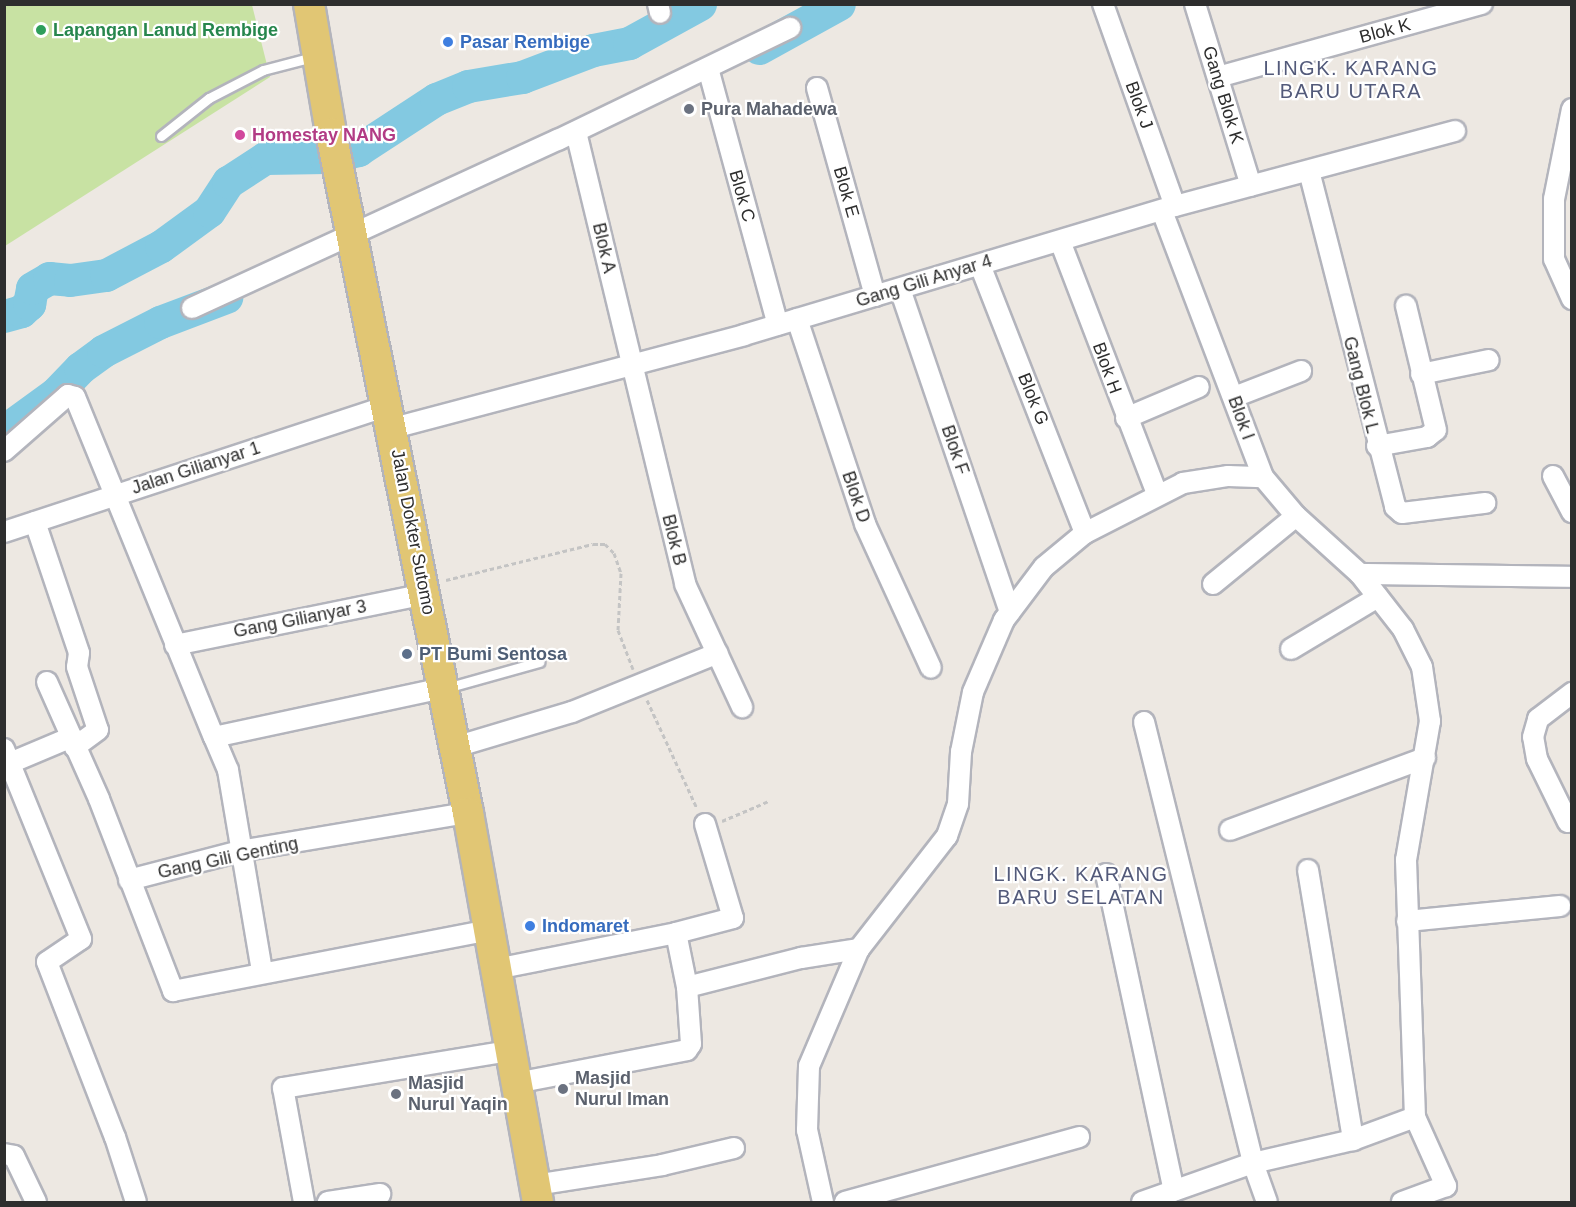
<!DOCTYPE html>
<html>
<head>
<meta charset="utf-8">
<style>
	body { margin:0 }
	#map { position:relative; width:1576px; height:1207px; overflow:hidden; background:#ede8e2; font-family:Arial,sans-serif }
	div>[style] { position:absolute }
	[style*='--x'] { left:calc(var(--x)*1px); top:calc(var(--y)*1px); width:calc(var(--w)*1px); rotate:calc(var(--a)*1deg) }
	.pitch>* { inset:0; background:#c8e2a3 }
	.river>* { height:33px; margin:-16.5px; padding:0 16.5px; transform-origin:16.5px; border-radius:16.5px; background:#83c9e1 }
	.path>* { height:3px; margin-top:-1.5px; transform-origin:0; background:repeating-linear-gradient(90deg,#c4c4c4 0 4.5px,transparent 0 7.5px) }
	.roads { filter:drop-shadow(2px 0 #b3b4bc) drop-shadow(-2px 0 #b3b4bc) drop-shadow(0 2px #b3b4bc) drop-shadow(0 -2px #b3b4bc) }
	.service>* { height:9px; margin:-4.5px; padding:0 4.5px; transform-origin:4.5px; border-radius:4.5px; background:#fff }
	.minor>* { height:20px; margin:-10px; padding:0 10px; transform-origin:10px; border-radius:10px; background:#fff }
	.primary>* { height:30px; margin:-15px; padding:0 15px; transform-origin:15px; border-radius:15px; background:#e1c674 }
	.dots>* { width:16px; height:16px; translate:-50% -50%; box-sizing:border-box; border:3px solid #fff; border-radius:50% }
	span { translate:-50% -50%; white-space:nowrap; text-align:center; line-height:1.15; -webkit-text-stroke:4.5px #fff; paint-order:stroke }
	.leisure-label { font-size:18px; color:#27864d; font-weight:700 }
	.left { translate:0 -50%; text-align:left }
	.street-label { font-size:18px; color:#2e2e2e }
	.shop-label { font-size:18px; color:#366cbe; font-weight:700 }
	.worship-label { font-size:18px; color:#5b616d; font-weight:700 }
	.hotel-label { font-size:18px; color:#b23c85; font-weight:700 }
	.service-label { font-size:18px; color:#4e5e75; font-weight:700 }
	.neighbourhood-label { font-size:20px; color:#535a7a; letter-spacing:1.5px }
	.frame { position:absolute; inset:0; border:6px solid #2e2e2e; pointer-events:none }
</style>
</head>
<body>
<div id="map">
	<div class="pitch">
		<i style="clip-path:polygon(5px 5px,252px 5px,270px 77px,5px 246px)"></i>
	</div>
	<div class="river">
		<i style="--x:759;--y:48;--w:91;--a:-28.8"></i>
		<i style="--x:4;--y:316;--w:18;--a:-16"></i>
		<i style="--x:21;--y:311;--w:11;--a:-41"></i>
		<i style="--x:29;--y:304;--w:16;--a:-79"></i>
		<i style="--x:32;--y:288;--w:20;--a:-30"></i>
		<i style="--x:49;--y:278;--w:21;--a:5"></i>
		<i style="--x:70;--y:280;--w:36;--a:-8"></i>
		<i style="--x:106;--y:275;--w:62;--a:-27.8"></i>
		<i style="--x:161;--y:246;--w:59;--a:-36.1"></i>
		<i style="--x:209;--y:211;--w:35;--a:-57"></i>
		<i style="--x:228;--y:182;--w:44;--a:-33"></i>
		<i style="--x:265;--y:158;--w:61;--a:-0.9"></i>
		<i style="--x:326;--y:157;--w:33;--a:-12"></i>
		<i style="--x:358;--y:150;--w:93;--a:-33.2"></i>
		<i style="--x:436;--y:99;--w:35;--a:-22"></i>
		<i style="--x:468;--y:86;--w:55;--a:-9.5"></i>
		<i style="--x:522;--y:77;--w:76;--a:-20.8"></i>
		<i style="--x:593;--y:50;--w:37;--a:-11"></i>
		<i style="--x:629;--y:43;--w:81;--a:-28.8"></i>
		<i style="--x:4;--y:431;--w:64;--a:-36.2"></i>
		<i style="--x:56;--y:393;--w:35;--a:-46"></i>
		<i style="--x:80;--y:368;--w:29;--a:-36"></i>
		<i style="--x:103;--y:351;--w:64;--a:-27"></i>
		<i style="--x:160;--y:322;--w:71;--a:-20.7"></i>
	</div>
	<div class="path">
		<i style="--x:446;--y:580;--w:151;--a:-13.8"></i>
		<i style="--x:593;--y:544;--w:12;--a:0"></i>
		<i style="--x:605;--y:544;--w:13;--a:45"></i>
		<i style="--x:614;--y:553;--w:21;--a:71"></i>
		<i style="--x:621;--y:573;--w:57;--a:93"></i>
		<i style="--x:618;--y:630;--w:42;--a:69"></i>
		<i style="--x:647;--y:700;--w:119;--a:65.2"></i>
		<i style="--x:722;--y:821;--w:51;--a:-23.1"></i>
	</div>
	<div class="roads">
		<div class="service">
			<i style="--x:161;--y:136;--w:61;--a:-38.4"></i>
			<i style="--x:209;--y:98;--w:61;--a:-27.4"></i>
			<i style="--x:263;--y:70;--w:52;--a:-14.6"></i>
			<i style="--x:446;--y:688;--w:97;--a:-15.6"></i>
		</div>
		<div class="minor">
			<i style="--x:658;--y:4;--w:9;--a:77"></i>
			<i style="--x:1103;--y:4;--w:214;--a:70.4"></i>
			<i style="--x:1195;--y:4;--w:190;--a:72.9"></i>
			<i style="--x:708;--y:68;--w:266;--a:74.8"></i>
			<i style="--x:1218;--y:77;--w:274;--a:-15.5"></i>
			<i style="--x:817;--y:88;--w:216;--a:74.4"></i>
			<i style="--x:1572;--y:109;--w:92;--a:101.3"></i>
			<i style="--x:1554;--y:199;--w:60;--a:90"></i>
			<i style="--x:1554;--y:259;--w:44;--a:65.8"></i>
			<i style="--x:576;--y:132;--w:465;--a:76.4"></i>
			<i style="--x:685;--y:584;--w:136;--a:65.1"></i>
			<i style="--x:1309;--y:171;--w:347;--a:75.6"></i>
			<i style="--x:1395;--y:507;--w:9;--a:41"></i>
			<i style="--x:1402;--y:513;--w:84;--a:-6.9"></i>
			<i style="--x:1162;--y:211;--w:285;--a:69.2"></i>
			<i style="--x:1263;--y:477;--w:51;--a:49.8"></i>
			<i style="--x:1296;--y:516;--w:86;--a:42.2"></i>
			<i style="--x:1360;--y:574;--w:70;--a:52"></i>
			<i style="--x:1403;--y:629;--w:42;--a:63.4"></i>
			<i style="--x:1422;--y:667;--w:55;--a:81.6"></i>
			<i style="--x:1430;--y:721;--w:141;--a:99.8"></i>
			<i style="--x:1406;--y:860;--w:257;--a:88"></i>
			<i style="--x:1415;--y:1117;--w:76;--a:65.8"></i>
			<i style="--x:1446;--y:1186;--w:47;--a:160"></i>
			<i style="--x:1060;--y:241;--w:271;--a:69"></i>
			<i style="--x:980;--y:265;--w:288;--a:68.6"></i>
			<i style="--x:900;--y:289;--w:341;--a:71.2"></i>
			<i style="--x:192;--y:308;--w:403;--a:-24.7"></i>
			<i style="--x:558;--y:140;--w:258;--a:-25.8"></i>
			<i style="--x:797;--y:319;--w:216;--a:71.6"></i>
			<i style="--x:865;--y:524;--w:158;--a:65.4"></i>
			<i style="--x:1421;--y:374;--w:69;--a:-11.6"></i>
			<i style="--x:1234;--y:397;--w:72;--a:-21.2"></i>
			<i style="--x:1126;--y:418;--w:79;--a:-23"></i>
			<i style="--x:393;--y:428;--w:363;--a:-14.8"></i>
			<i style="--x:744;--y:335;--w:450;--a:-16.7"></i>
			<i style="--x:1175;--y:206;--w:290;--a:-15"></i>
			<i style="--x:1377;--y:446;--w:51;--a:-10.2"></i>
			<i style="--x:1427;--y:437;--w:11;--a:-38"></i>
			<i style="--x:1436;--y:430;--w:128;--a:-103.6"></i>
			<i style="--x:4;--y:451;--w:85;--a:-41.2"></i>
			<i style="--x:68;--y:395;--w:7;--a:16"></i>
			<i style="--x:75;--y:397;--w:367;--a:67.8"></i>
			<i style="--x:214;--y:737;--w:234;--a:-12.1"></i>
			<i style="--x:1553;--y:476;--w:41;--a:62.2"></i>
			<i style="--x:35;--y:522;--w:138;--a:71.4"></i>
			<i style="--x:79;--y:653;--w:14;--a:98"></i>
			<i style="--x:77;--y:667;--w:66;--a:71.6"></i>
			<i style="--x:98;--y:730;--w:29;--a:144"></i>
			<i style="--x:4;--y:532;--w:404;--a:-18.2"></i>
			<i style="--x:1360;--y:574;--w:212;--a:0.8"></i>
			<i style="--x:1213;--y:584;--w:107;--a:-39.3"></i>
			<i style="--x:175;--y:645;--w:255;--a:-11.5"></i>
			<i style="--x:1291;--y:649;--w:101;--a:-30.9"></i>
			<i style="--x:47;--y:682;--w:128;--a:66"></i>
			<i style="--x:99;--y:799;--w:206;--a:68.9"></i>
			<i style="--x:173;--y:991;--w:322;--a:-10.9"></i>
			<i style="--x:1144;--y:722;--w:454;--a:76.1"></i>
			<i style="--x:1253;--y:1163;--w:41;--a:70.3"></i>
			<i style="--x:214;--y:737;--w:36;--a:67"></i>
			<i style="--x:228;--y:770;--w:204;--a:80.4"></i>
			<i style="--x:455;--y:747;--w:122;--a:-16.7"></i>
			<i style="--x:572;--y:712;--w:157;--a:-22"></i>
			<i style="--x:4;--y:749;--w:205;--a:67.9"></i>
			<i style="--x:81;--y:939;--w:41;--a:145.9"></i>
			<i style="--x:47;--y:962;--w:188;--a:68.8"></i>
			<i style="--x:115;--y:1137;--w:68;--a:72.1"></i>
			<i style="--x:10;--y:763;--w:67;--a:-22.8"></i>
			<i style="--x:1568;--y:822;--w:70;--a:-116.2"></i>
			<i style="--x:1537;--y:759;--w:22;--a:-100"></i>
			<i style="--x:1533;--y:737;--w:19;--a:-74"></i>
			<i style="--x:1538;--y:719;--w:43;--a:-37.4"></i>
			<i style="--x:1230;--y:830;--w:208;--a:-20.3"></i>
			<i style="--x:1308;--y:870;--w:274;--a:80.5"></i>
			<i style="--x:1106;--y:874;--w:324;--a:77.9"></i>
			<i style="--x:129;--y:880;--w:115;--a:-14.6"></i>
			<i style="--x:240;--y:851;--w:231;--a:-9.5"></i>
			<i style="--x:1407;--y:921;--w:154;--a:-5.6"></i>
			<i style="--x:496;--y:969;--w:184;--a:-11.3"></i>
			<i style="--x:676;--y:933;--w:59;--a:-14.7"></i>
			<i style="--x:733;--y:918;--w:98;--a:-106.6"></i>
			<i style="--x:687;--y:987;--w:118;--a:-14.3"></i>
			<i style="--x:801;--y:958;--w:59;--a:-8.8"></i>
			<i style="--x:516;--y:1083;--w:174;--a:-10.9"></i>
			<i style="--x:687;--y:1050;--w:7;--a:-56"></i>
			<i style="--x:691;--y:1044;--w:57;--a:-94"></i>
			<i style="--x:687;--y:987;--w:55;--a:-101.5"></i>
			<i style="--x:4;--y:1154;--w:10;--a:11"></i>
			<i style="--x:14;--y:1156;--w:51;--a:64.4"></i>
			<i style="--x:535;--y:1185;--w:129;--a:-8.9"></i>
			<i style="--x:662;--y:1165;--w:74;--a:-13.3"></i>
			<i style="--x:304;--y:1202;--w:116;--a:-100.4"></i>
			<i style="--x:283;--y:1088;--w:229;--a:-9.3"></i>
			<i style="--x:328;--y:1202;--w:53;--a:-8.7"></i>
			<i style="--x:823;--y:1202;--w:74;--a:-102.5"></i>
			<i style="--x:807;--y:1130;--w:64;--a:-88.2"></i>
			<i style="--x:809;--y:1066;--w:127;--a:-66.9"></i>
			<i style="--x:859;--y:949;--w:143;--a:-52.1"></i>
			<i style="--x:947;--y:836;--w:34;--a:-71"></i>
			<i style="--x:958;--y:804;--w:52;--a:-86.7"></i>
			<i style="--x:961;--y:752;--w:61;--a:-78.7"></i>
			<i style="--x:973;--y:692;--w:78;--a:-66.7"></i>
			<i style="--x:1004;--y:620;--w:66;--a:-53"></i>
			<i style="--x:1044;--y:567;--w:53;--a:-39.7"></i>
			<i style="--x:1085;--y:533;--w:110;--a:-27"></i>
			<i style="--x:1183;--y:483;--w:46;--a:-8.8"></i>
			<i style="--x:1228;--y:476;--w:35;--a:2"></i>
			<i style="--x:845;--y:1202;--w:243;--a:-15.5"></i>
			<i style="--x:1142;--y:1202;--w:118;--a:-19.4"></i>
			<i style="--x:1253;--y:1163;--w:103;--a:-13"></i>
			<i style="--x:1353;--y:1140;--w:66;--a:-20.4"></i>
		</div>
		<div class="primary">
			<i style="--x:309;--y:4;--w:131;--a:80.3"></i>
			<i style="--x:331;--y:133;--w:694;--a:78.61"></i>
			<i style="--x:468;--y:813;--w:395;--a:79.8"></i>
		</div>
	</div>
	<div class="dots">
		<i style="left:41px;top:30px;background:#2e9e5b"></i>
		<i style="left:448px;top:42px;background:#3f7fe0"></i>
		<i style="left:689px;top:109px;background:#6b7280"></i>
		<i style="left:240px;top:135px;background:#d1479c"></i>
		<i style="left:407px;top:654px;background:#5c6f8a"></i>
		<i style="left:530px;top:926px;background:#3f7fe0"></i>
		<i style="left:563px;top:1089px;background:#6b7280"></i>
		<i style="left:396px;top:1094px;background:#6b7280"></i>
	</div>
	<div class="leisure-label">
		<span class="left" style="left:53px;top:30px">Lapangan Lanud Rembige</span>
	</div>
	<div class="street-label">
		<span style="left:1385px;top:31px;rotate:-15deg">Blok K</span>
		<span style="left:1223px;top:95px;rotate:73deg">Gang Blok K</span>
		<span style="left:1139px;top:105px;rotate:70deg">Blok J</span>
		<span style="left:846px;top:192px;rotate:74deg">Blok E</span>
		<span style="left:742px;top:196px;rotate:74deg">Blok C</span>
		<span style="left:604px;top:248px;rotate:77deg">Blok A</span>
		<span style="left:924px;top:281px;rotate:-17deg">Gang Gili Anyar 4</span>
		<span style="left:1107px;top:368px;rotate:70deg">Blok H</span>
		<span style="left:1361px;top:385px;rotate:76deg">Gang Blok L</span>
		<span style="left:1033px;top:399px;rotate:68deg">Blok G</span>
		<span style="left:1241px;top:418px;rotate:70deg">Blok I</span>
		<span style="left:955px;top:450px;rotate:71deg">Blok F</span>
		<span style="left:196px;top:468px;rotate:-18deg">Jalan Gilianyar 1</span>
		<span style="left:856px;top:497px;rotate:71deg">Blok D</span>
		<span style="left:413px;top:532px;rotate:79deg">Jalan Dokter Sutomo</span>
		<span style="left:674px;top:540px;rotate:76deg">Blok B</span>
		<span style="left:300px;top:619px;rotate:-11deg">Gang Gilianyar 3</span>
		<span style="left:228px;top:858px;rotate:-12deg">Gang Gili Genting</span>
	</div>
	<div class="shop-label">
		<span class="left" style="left:460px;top:42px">Pasar Rembige</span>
		<span class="left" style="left:542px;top:926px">Indomaret</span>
	</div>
	<div class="worship-label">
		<span class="left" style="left:701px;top:109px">Pura Mahadewa</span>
		<span class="left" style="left:575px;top:1089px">Masjid<br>Nurul Iman</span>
		<span class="left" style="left:408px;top:1094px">Masjid<br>Nurul Yaqin</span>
	</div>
	<div class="hotel-label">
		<span class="left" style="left:252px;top:135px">Homestay NANG</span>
	</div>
	<div class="service-label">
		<span class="left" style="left:419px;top:654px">PT Bumi Sentosa</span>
	</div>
	<div class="neighbourhood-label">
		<span style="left:1351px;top:80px">LINGK. KARANG<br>BARU UTARA</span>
		<span style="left:1081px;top:886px">LINGK. KARANG<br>BARU SELATAN</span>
	</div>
	<div class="frame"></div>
</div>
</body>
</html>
